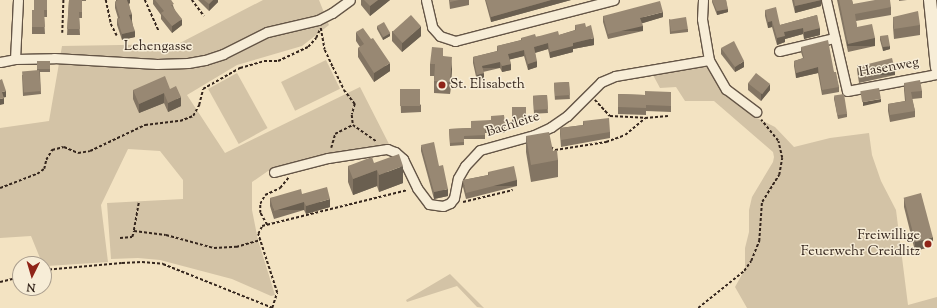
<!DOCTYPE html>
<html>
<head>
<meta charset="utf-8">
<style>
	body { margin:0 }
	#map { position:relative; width:937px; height:308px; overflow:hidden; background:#f3e3c2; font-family:"Sorts Mill Goudy",serif }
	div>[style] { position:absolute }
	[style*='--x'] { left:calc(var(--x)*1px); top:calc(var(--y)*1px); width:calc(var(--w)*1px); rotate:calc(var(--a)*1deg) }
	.green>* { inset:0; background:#d3c3a6; transform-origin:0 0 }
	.path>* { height:1.5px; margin-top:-0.75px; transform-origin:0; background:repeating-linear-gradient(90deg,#35261d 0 3px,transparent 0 5px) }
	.roads { filter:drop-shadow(1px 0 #645546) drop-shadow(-1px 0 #645546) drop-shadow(0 1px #645546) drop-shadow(0 -1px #645546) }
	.street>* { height:9px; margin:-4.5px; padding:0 4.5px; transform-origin:4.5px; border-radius:4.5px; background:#f7edd7 }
	.secondary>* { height:12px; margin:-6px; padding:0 6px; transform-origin:6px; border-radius:6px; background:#f7edd7 }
	.wall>* { inset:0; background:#837563; transform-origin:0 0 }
	.shaded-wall>* { inset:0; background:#6a5f50; transform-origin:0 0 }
	.building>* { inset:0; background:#988873; transform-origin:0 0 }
	.dots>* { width:11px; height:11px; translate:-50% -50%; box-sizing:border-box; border:2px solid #f7edd7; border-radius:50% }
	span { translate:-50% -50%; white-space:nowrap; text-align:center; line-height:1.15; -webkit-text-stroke:3px #f7edd7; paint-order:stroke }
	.street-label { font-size:14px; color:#35261d }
	.poi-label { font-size:14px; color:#35261d }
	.left { translate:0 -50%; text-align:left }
	.right { translate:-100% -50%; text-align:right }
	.north { position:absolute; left:12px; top:256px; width:40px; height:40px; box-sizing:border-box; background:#f7edd7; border:1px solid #a99d8d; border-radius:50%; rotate:185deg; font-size:11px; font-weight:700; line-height:16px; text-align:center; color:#35261d }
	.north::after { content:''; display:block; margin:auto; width:14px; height:18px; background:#8f2418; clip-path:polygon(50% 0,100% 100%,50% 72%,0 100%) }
</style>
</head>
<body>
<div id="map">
	<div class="green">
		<i style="clip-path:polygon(263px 0,319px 0,329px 25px,302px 46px,237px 65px,187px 95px,225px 153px,360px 87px,390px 146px,317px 158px,268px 171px,252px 182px,252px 210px,258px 240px,275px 295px,271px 296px,232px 279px,160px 260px,138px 258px,111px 259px,107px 203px,183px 199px,183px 180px,160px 151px,128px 149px,101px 205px,108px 262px,47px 266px,42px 263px,31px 236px,0 238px,0 128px,49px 121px,62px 46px,178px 44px)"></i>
		<i style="left:326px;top:60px;width:32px;height:50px;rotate:64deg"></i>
		<i style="clip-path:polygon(704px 63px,728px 95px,753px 116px,775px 127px,794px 147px,830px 138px,869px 133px,872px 155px,881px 181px,896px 210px,908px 305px,937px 297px,937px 308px,747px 308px,735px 287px,745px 269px,745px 248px,749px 232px,749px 210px,752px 197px,773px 162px,774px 157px,773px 152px,714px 101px,685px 101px,676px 87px,660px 88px,653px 75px)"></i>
		<i style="left:237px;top:73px;width:63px;height:33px;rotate:61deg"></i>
		<i style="clip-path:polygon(450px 274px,484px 308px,477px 307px,457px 286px,407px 302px,406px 300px)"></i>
	</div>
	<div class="path">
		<i style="--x:106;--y:0;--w:25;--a:78"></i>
		<i style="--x:111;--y:24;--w:13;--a:63"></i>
		<i style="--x:145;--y:0;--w:34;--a:66"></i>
		<i style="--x:192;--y:0;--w:20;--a:53"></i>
		<i style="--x:321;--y:28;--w:22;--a:80"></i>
		<i style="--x:325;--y:50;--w:19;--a:65"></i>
		<i style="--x:333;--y:67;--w:25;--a:64"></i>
		<i style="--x:344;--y:90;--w:18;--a:52"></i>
		<i style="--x:355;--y:104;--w:11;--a:105"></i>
		<i style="--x:352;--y:115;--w:10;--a:84"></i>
		<i style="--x:353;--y:125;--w:28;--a:35"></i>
		<i style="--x:62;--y:33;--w:33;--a:-88"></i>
		<i style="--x:595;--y:100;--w:22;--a:47"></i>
		<i style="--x:610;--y:116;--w:35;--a:3"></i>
		<i style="--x:551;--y:147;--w:5;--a:37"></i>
		<i style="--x:555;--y:150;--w:52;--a:-8.9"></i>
		<i style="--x:606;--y:142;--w:20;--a:-20"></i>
		<i style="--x:625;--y:135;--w:26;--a:-40"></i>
		<i style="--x:645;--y:118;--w:23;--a:-5"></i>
		<i style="--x:331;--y:148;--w:15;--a:-74"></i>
		<i style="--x:335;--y:134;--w:20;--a:-27"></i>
		<i style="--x:0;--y:188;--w:40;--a:-21"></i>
		<i style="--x:37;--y:174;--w:9;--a:-36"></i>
		<i style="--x:44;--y:169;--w:9;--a:-77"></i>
		<i style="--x:46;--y:160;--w:12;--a:-59"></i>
		<i style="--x:52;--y:150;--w:12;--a:-14"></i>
		<i style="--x:64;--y:147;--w:15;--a:23"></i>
		<i style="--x:78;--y:153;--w:12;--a:-9"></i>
		<i style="--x:90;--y:151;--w:61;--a:-25.3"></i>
		<i style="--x:145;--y:125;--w:35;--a:-7"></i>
		<i style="--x:180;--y:121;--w:14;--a:-21"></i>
		<i style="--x:193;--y:116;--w:13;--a:-61"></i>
		<i style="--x:199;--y:105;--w:16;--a:-76"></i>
		<i style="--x:203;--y:89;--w:43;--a:-29.6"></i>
		<i style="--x:240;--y:68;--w:25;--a:-16"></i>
		<i style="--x:264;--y:61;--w:14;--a:0"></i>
		<i style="--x:278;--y:61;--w:33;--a:-25"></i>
		<i style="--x:308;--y:47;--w:12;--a:-48"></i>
		<i style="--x:316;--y:38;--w:10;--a:-66"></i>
		<i style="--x:463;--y:202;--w:51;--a:-13.5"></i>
		<i style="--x:139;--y:203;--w:28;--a:100"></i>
		<i style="--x:134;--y:231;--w:32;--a:7"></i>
		<i style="--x:166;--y:235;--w:50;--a:15.2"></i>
		<i style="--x:214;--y:248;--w:22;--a:-3"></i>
		<i style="--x:236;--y:247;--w:25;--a:-16"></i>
		<i style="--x:267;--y:225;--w:14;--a:-120"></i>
		<i style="--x:260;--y:213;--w:9;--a:-90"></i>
		<i style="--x:260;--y:204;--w:10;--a:-61"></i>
		<i style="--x:265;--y:195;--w:17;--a:-25"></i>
		<i style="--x:280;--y:188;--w:14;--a:-51"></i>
		<i style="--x:120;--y:238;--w:12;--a:-5"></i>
		<i style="--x:132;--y:237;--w:6;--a:-72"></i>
		<i style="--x:44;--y:270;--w:78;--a:-5.1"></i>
		<i style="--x:122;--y:263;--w:20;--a:-3"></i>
		<i style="--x:142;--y:262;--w:21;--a:5"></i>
		<i style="--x:163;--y:264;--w:118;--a:21.8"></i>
		<i style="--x:0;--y:282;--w:21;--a:-14"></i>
		<i style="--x:272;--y:308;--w:16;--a:-72"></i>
		<i style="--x:277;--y:293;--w:62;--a:-107.9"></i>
		<i style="--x:258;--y:234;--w:9;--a:-63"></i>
		<i style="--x:262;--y:226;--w:150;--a:-13.9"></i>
		<i style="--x:698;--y:308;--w:59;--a:-38.8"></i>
		<i style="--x:744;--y:271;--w:12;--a:-55"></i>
		<i style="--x:751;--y:261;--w:22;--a:-68"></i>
		<i style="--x:759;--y:241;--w:39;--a:-86"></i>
		<i style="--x:762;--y:202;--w:32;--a:-58"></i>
		<i style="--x:779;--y:175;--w:17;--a:-80"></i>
		<i style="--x:782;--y:158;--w:17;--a:-103"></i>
		<i style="--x:778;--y:141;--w:27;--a:-129"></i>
	</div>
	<div class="roads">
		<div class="street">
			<i style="--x:426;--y:0;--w:28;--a:77"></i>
			<i style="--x:432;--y:27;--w:12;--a:48"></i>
			<i style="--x:440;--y:36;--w:16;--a:18"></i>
			<i style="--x:455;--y:41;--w:164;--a:-14.5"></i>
			<i style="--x:703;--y:0;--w:19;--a:93"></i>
			<i style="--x:702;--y:19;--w:42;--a:80.3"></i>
			<i style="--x:709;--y:60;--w:34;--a:60"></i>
			<i style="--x:726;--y:89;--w:38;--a:37"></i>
			<i style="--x:826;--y:0;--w:93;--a:77"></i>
			<i style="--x:847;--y:91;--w:92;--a:-10.7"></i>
			<i style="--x:779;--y:51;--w:57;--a:-13.3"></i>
			<i style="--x:15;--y:59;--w:59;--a:-87.1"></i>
			<i style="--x:0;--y:62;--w:15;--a:-11"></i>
			<i style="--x:15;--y:59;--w:39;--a:-1"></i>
			<i style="--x:54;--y:58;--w:103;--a:3.3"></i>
			<i style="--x:157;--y:64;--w:31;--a:-2"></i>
			<i style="--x:188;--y:63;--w:17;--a:-10"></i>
			<i style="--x:205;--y:60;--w:19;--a:-18"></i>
			<i style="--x:223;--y:54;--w:49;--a:-26.6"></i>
			<i style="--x:267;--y:32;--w:52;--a:-13.2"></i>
			<i style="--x:318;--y:20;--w:16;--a:-27"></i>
			<i style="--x:332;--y:13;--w:22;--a:-36"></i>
			<i style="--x:274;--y:172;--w:56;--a:-14.5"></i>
			<i style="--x:328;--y:158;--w:60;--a:-8.7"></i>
			<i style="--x:387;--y:149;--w:9;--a:21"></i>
			<i style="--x:395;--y:152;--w:11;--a:41"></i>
			<i style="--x:403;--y:159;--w:32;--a:64"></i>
			<i style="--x:417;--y:188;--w:20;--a:53"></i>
			<i style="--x:429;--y:204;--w:14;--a:8"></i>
			<i style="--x:443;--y:206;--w:8;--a:-23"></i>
			<i style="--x:450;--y:203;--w:6;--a:-51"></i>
			<i style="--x:454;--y:198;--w:20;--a:-79"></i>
			<i style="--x:458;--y:178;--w:14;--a:-60"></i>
			<i style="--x:465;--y:166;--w:22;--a:-47"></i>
			<i style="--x:480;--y:150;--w:56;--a:-15.5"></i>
			<i style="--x:534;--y:135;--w:19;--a:-25"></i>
			<i style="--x:551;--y:127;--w:19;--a:-35"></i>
			<i style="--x:567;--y:116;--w:48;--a:-45"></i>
			<i style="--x:601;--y:82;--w:15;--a:-23"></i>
			<i style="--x:615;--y:76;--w:95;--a:-9.7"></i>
		</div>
		<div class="secondary">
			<i style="--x:930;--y:0;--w:68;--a:84.1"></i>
		</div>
	</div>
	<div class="wall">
		<i style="clip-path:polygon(47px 0,47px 17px,44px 17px,45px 34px,32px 34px,32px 10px,34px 10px)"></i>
		<i style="clip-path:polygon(69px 0,86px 0,86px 1px,82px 1px,82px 18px,79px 18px,80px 35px,67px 35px)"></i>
		<i style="clip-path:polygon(116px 0,130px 0,130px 3px,129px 4px,135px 37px,122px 40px,117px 25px,117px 19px,118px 18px,115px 8px,115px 2px,116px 1px)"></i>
		<i style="clip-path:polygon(153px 0,171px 0,174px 8px,182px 25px,172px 33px,161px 19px,161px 15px,153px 4px)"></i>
		<i style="clip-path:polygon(198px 0,218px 0,218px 2px,209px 11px)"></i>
		<i style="clip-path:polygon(361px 0,390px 0,370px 16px,361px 5px)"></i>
		<i style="clip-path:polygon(449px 0,469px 0,469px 5px,450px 9px)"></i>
		<i style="clip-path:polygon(485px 0,571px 0,491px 22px)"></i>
		<i style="clip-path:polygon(712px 0,726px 0,728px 12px,717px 15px,712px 2px)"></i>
		<i style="clip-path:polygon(792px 0,821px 0,821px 6px,795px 13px)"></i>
		<i style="clip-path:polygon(837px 0,852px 0,853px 4px,891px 7px,891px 15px,856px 21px,857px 27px,875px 46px,848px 52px)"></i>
		<i style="clip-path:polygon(899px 0,907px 0,899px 1px)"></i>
		<i style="clip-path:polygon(765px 10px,780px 25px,817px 15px,820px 35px,804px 39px,803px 34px,785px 39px,785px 42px,777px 45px,772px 27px,768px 28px,765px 16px)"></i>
		<i style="clip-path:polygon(603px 16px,663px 17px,642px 23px,643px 31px,608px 39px,603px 22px)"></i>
		<i style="clip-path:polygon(893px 17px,920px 25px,920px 35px,894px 39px,893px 27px)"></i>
		<i style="clip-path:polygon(669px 19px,688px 29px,688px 32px,670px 34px)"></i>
		<i style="clip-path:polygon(575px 25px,586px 27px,594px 45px,573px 49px,573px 52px,550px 58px,548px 49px,535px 53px,537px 67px,528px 70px,524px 56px,510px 59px,511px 70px,502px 72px,500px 68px,483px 72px,484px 80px,477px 81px,473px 63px,473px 57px,497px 51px,497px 46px,521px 40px,521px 38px,559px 35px,575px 30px)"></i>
		<i style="clip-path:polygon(377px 26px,390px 36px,383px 40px,377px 29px)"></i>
		<i style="clip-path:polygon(392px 31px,421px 36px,402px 52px,392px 41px)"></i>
		<i style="clip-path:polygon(356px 32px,390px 71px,374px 82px,358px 57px,358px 48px,360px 47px,356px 41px)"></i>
		<i style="clip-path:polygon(880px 36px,890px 49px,883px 51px,880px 40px)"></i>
		<i style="clip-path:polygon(801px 47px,834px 72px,839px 87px,839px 92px,822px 95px,818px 73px,796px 78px,794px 66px,794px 61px,803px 58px,801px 52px)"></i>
		<i style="clip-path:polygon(721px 48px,744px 67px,735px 72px,721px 54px)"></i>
		<i style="clip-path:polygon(443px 56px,452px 69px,450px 94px,434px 93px,434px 76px,430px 76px,430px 64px)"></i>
		<i style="clip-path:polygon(37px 61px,50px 61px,50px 72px,40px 72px,41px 94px,23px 96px,22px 75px,37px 71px)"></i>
		<i style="clip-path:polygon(857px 65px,895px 75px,859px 83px,857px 70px)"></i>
		<i style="left:569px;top:82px;width:17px;height:15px;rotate:87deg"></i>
		<i style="clip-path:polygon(748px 83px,770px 90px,761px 101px,748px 90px)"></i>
		<i style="clip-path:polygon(904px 83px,922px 91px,922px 98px,912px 99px,915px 111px,915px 117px,890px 122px,888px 111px,888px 104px,905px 101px,904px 90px)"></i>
		<i style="clip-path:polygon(170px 89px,181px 106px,168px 112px,164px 103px,139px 113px,133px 99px,133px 90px)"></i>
		<i style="clip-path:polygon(400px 89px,421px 105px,421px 112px,401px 113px)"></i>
		<i style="clip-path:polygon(671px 92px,671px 112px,646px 111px,646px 115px,618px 114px,618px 94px,645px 95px)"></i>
		<i style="left:547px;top:95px;width:18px;height:14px;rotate:87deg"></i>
		<i style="clip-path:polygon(834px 96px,847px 114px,847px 117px,838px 119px,834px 99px)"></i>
		<i style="left:526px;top:107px;width:17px;height:14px;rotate:90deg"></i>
		<i style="clip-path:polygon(504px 115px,505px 133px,485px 133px,485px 139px,464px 139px,464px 145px,450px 146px,449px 129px,471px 128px)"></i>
		<i style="clip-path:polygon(583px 121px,610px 132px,610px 138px,561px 147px,560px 134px,560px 128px,583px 125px)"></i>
		<i style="clip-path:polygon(526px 136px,553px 151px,558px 160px,558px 177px,531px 182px,526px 152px)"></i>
		<i style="clip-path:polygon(421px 145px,448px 196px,434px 199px,421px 151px)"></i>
		<i style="clip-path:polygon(374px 163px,403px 183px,379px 192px,377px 186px,353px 195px,348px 182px,348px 166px)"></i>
		<i style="clip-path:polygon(488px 172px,517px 186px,466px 199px,463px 187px,463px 180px,488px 175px)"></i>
		<i style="clip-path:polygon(302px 194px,330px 207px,306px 214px,304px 210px,274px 219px,270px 206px,270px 198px)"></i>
		<i style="clip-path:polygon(904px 198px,933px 246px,915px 251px,904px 207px)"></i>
	</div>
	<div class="shaded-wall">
		<i style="clip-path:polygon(127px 0,130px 0,130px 3px,127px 4px)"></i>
		<i style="clip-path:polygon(213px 0,218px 0,218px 2px,209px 11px,209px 4px)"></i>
		<i style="clip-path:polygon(378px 0,390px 0,370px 16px,370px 6px)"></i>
		<i style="clip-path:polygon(551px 0,571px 0,491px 22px,491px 17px)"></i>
		<i style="clip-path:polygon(821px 0,821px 6px,795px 13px,795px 6px)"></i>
		<i style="clip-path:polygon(728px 9px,728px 12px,717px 15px,717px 11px)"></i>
		<i style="clip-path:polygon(663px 12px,663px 17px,640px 24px,640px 18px)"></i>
		<i style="clip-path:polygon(132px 14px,132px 20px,129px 21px,129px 15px)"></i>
		<i style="clip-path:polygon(182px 19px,182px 25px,172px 33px,172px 26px)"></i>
		<i style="clip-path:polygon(772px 21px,772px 27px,768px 28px,768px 22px)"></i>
		<i style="clip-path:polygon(421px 26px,421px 36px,402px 52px,402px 43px)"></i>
		<i style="left:643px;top:26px;width:5px;height:36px;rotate:90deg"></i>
		<i style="clip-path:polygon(803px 28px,803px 34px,785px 39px,785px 42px,777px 45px,777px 38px,784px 32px)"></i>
		<i style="clip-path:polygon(820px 28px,820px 35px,804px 39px,804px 32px)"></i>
		<i style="clip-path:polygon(135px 31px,135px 37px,122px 40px,122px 34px)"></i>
		<i style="clip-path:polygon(390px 33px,390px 36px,383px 40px,383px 36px)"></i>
		<i style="clip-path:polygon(594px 38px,594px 45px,573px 49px,573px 52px,550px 58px,550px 52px,573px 43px)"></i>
		<i style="left:875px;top:38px;width:8px;height:28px;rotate:90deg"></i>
		<i style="clip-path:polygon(548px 43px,548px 49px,534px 53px,534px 47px)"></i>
		<i style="clip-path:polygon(890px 46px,890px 49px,883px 51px,883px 47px)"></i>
		<i style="clip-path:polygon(524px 50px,524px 56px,508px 60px,508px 54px)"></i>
		<i style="clip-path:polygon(452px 57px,452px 69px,450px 94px,450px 82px)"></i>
		<i style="clip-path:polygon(537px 61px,537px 67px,528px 70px,528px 64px)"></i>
		<i style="clip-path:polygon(744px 61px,744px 67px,735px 72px,735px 67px)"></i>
		<i style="left:500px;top:62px;width:6px;height:18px;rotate:90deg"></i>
		<i style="clip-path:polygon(390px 63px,390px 71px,374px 82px,374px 73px)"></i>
		<i style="clip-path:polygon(511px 64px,511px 70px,502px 72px,502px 66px)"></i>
		<i style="clip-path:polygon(818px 67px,818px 73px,796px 78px,796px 73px)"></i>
		<i style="left:895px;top:70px;width:5px;height:37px;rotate:90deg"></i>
		<i style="clip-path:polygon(484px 73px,484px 80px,477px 81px,477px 75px)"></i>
		<i style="clip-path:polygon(770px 84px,770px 90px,761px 101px,761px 94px)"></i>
		<i style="clip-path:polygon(6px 91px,6px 97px,2px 98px,2px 92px)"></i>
		<i style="clip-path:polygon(164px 93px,164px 103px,139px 113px,139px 104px)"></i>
		<i style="clip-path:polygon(181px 97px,181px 106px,168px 112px,168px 103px)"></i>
		<i style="clip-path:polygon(4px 98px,4px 104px,0 105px,0 99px)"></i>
		<i style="clip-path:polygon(881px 99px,881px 102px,863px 106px,863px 102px)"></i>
		<i style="clip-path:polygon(403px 166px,403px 183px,379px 192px,379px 175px)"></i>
		<i style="clip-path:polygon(377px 170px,377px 186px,353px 195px,353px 179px)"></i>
		<i style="left:517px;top:180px;width:6px;height:53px;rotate:90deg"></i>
		<i style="clip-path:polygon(448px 189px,448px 196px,434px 199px,434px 192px)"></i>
		<i style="clip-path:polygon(330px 199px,330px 207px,306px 214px,306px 206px)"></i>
		<i style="left:304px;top:202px;width:8px;height:31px;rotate:90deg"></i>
		<i style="clip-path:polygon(933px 237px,933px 246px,915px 251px,915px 242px)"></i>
	</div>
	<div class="building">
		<i style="clip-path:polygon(34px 0,47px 0,47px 10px,44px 10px,45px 27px,32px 27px,32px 10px,34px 10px)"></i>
		<i style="clip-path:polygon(69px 0,82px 0,82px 12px,79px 12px,80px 29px,67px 29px)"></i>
		<i style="clip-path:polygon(118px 0,127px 0,132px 14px,129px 15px,135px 31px,122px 34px,117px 19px,120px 18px,115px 2px)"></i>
		<i style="clip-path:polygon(155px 0,171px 0,174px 4px,171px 5px,182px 19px,172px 26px,161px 13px,164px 11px)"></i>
		<i style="clip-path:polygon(204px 0,213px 0,209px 4px)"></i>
		<i style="clip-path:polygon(364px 0,378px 0,370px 6px)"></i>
		<i style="clip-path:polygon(450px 0,459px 0,450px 2px)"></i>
		<i style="clip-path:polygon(486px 0,551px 0,491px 17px)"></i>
		<i style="clip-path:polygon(712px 0,726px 0,728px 9px,717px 11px)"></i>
		<i style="clip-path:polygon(794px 0,821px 0,795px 6px)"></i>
		<i style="clip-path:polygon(839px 0,852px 0,853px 4px,875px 0,890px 0,891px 7px,855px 14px,857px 27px,872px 24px,875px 38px,848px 44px)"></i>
		<i style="clip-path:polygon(660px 1px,663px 12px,640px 18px,643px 26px,608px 34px,603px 16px)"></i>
		<i style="clip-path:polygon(776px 7px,780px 25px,817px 15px,820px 28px,804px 32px,803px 28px,784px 32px,785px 36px,777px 38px,772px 21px,768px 22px,765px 10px)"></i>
		<i style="clip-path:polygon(918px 11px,920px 25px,894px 29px,893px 17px)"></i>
		<i style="left:411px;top:15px;width:15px;height:25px;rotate:48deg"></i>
		<i style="left:686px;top:17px;width:12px;height:17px;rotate:81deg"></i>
		<i style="left:384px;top:22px;width:13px;height:8px;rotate:61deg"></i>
		<i style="clip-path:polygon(585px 23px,586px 27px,591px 25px,594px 38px,573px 43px,573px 46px,550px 52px,548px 43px,534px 47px,537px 61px,528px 64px,524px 50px,508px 54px,511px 64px,502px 66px,500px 62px,482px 66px,484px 73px,477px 75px,473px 57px,498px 51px,497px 46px,522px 40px,521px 38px,535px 34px,536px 37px,558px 31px,559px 35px,576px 30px,575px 25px)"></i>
		<i style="clip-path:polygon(363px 28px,371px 39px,373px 38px,390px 63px,374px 73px,358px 48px,364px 44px,356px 32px)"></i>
		<i style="clip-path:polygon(888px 35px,890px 46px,883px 47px,880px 36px)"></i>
		<i style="clip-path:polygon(828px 40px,834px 72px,836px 72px,839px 87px,822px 90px,818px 67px,796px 73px,794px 61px,804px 58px,801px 47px)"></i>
		<i style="clip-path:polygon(734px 41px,744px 61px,735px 67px,721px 48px)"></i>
		<i style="clip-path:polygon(432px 47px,443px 48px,443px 56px,452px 57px,450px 82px,434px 81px,435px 64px,430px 64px)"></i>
		<i style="left:892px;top:58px;width:12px;height:36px;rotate:76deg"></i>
		<i style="left:37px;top:61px;width:13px;height:8px"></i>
		<i style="left:39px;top:70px;width:21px;height:17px;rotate:85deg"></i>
		<i style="left:756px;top:73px;width:18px;height:13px;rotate:38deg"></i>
		<i style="clip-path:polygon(165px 76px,170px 89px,176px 86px,181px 97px,168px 103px,164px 93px,139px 104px,133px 90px)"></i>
		<i style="clip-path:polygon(2px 79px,6px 91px,2px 92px,4px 98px,0 99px,0 80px)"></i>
		<i style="clip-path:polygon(920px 80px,922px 91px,911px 92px,915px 111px,890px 115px,888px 104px,906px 101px,904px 83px)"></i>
		<i style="left:569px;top:82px;width:13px;height:15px;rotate:86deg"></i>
		<i style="left:879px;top:88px;width:11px;height:19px;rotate:80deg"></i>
		<i style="left:400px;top:89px;width:20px;height:17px"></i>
		<i style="clip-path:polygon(645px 91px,671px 92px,671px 106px,646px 105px,646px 108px,618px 107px,618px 94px,645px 95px)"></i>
		<i style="left:844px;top:94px;width:20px;height:10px;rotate:81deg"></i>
		<i style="left:547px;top:95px;width:14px;height:14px;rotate:86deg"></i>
		<i style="left:526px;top:107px;width:13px;height:14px;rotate:90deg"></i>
		<i style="clip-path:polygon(504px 115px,505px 129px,485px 130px,485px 135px,464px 136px,464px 142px,450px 143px,449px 129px,471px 128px,471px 121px,491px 120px,491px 116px)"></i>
		<i style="clip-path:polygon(609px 118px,610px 132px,561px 140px,560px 128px,584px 125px,583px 121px)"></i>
		<i style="clip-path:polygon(549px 132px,553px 151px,557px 150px,558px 160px,531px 165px,526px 136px)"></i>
		<i style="clip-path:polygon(434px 142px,439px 166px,443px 165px,448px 189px,434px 192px,421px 145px)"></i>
		<i style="clip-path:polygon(399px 154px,403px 166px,379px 175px,377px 170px,353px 179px,348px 166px,372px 157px,374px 163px)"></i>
		<i style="clip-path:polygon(514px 166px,517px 180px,466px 193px,463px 180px,489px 175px,488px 172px)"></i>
		<i style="clip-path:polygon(327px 187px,330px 199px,306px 206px,304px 202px,274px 211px,270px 198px,301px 189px,302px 194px)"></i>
		<i style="left:921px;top:193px;width:46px;height:18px;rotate:75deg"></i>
	</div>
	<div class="dots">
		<i style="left:442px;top:85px;background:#8f2418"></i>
		<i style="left:928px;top:244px;background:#8f2418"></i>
	</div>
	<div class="street-label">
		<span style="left:158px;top:47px">Lehengasse</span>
		<span style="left:889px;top:68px;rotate:-10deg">Hasenweg</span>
		<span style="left:513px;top:125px;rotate:-18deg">Bachleite</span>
	</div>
	<div class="poi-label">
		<span class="left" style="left:450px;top:85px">St. Elisabeth</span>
		<span class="right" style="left:920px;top:244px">Freiwillige<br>Feuerwehr Creidlitz</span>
	</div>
	<div class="north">N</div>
</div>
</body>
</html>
